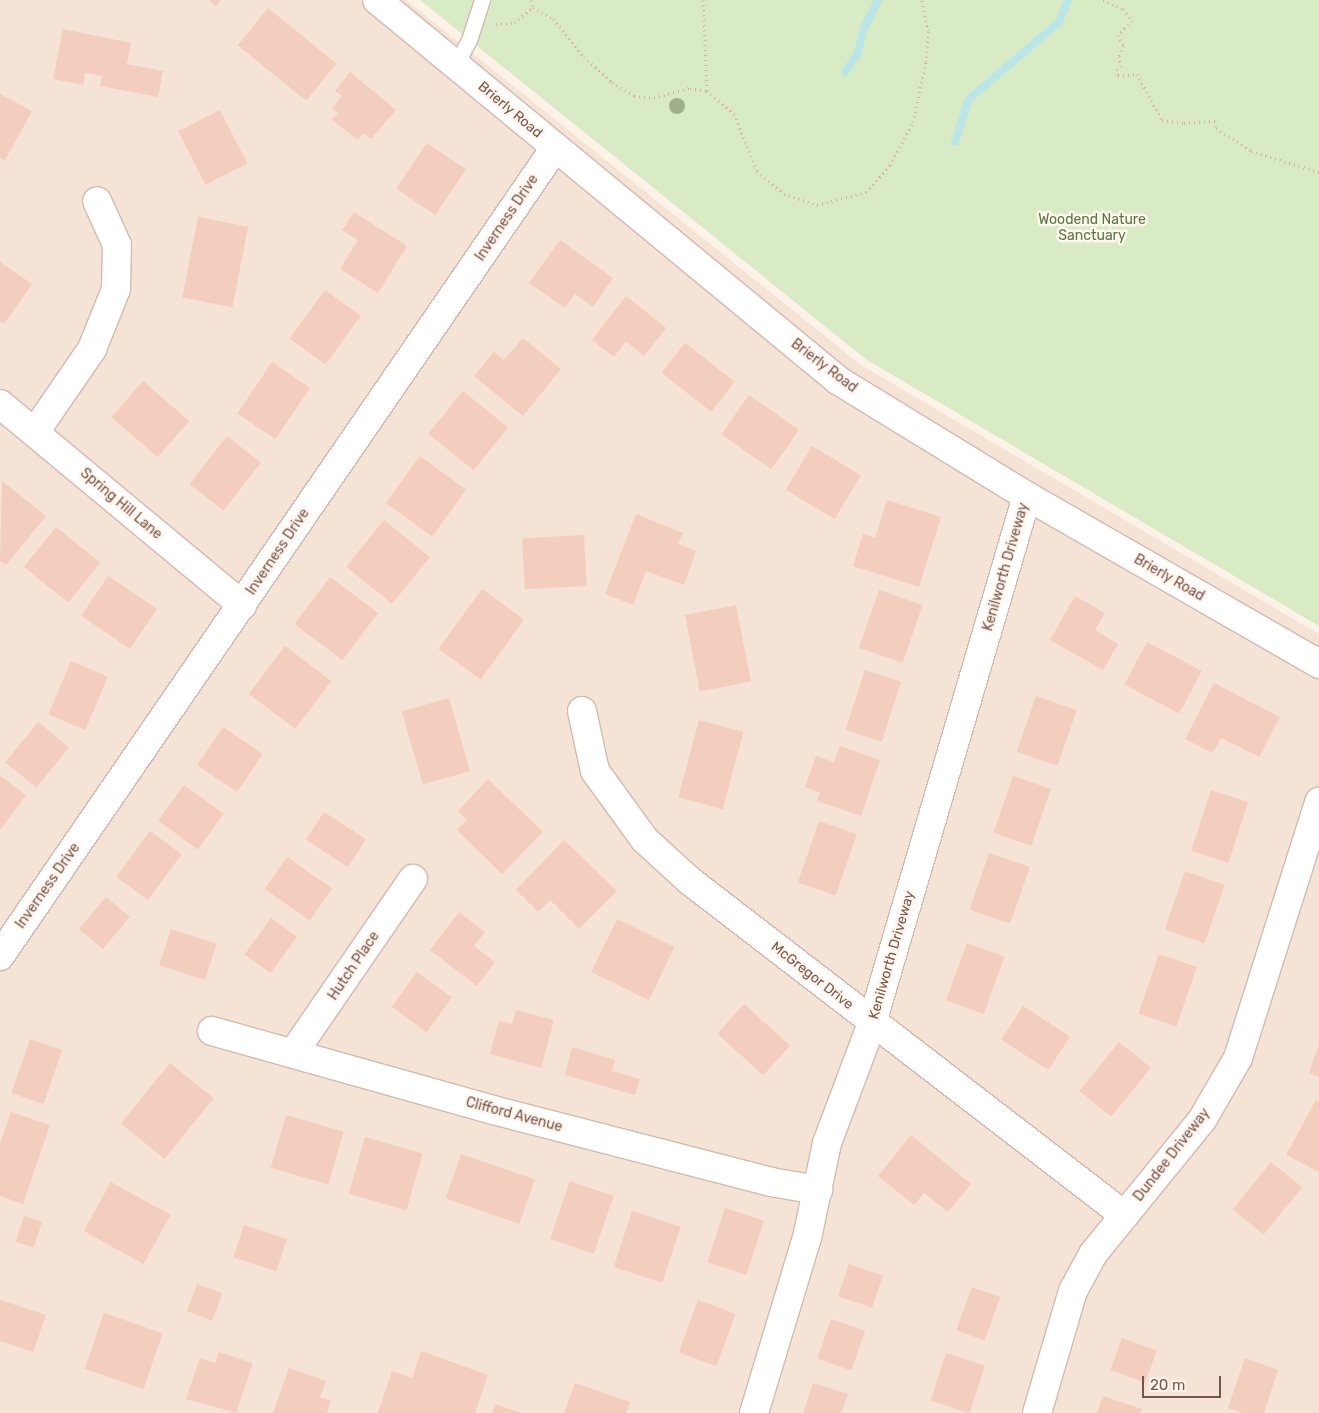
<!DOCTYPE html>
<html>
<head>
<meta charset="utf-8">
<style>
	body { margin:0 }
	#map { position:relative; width:1319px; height:1413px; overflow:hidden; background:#fdf2e7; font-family:Rubik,sans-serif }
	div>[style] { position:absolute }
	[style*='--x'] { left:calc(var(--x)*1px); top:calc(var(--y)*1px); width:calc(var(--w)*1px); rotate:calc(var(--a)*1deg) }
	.residential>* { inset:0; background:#f5e3d5 }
	.green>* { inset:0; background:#d9ebc5 }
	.stream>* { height:8px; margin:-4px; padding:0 4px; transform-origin:4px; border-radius:4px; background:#bbe6e7 }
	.building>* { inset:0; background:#f3cdbe; transform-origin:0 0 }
	.path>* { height:3px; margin-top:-1.5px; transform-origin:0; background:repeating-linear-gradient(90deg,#d8b0a1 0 1px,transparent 0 5px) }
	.roads { filter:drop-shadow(1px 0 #d2baaf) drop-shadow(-1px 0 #d2baaf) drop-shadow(0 1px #d2baaf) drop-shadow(0 -1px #d2baaf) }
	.lane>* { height:15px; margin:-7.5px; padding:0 7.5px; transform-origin:7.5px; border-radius:7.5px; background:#fff }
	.street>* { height:28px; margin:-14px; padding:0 14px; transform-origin:14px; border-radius:14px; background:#fff }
	.trees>* { width:16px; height:16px; margin:-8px; border-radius:50%; background:#a2af8b }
	span { translate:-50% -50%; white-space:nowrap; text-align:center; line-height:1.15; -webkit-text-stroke:5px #fff6ee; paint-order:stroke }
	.street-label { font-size:14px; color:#78554b }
	.park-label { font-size:14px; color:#577840 }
	.scale { position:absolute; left:1142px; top:1376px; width:79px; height:22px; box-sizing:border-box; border:2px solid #78554b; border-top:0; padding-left:6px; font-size:15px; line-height:18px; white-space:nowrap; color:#78554b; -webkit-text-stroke:4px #fff6ee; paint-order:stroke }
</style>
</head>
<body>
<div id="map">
	<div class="residential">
		<i style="clip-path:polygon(0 0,406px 0,861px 365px,1319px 634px,1319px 1413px,0 1413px)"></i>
	</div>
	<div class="green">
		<i style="clip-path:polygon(420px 0,1319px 0,1319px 626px,867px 360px)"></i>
	</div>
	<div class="stream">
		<i style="--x:845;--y:72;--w:21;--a:-55"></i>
		<i style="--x:857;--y:55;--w:28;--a:-75"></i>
		<i style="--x:864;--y:28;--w:31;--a:-63"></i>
		<i style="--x:955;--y:142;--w:45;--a:-72"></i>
		<i style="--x:969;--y:99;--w:118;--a:-40.5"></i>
		<i style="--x:1059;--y:22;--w:24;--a:-68"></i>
	</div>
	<div class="building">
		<i style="clip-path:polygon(209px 0,221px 0,216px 6px)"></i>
		<i style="left:268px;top:8px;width:88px;height:48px;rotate:39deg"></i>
		<i style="clip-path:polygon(63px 29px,131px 43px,127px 64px,163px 71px,158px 97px,100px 86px,102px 76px,85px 73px,83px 85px,53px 79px)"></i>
		<i style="clip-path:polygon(350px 72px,396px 110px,371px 139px,364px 133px,358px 140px,332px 120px,338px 113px,332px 109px,342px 96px,335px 91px)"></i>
		<i style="clip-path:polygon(0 94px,32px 111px,5px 160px,0 158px)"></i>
		<i style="left:220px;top:110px;width:60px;height:47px;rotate:63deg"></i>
		<i style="left:427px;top:143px;width:47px;height:55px;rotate:34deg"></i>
		<i style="clip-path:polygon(354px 212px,407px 246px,378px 293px,340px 269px,358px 240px,342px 230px)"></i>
		<i style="left:198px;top:217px;width:51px;height:82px;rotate:11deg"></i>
		<i style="clip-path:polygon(560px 240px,613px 278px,593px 307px,575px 294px,565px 308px,529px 283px)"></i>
		<i style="clip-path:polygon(0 262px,32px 284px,4px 324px,0 321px)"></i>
		<i style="left:325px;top:290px;width:44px;height:60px;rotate:36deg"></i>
		<i style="clip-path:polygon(626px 296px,666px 328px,644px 356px,626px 341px,614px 357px,592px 340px)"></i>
		<i style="clip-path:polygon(523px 338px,561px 369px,523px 416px,474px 376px,494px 352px,504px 360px)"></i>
		<i style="left:685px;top:343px;width:63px;height:38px;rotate:38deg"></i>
		<i style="left:272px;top:362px;width:46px;height:62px;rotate:34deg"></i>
		<i style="left:143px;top:381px;width:61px;height:48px;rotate:41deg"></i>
		<i style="left:463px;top:391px;width:58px;height:55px;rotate:39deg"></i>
		<i style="left:749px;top:395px;width:61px;height:48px;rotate:35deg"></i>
		<i style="left:227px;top:436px;width:43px;height:61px;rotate:38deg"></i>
		<i style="left:812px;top:446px;width:57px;height:51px;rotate:31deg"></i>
		<i style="left:420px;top:456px;width:57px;height:58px;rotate:36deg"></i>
		<i style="clip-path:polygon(2px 481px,46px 516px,6px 565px,0 561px)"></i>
		<i style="clip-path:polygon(887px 500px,941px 517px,919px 587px,853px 566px,863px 534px,875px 538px)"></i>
		<i style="clip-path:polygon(636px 514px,683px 533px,678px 544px,696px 551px,684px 585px,646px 571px,633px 605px,605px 594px)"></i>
		<i style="left:384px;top:520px;width:59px;height:60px;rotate:39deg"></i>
		<i style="left:56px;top:527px;width:57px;height:51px;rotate:39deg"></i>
		<i style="left:584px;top:535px;width:51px;height:62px;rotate:87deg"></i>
		<i style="left:108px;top:576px;width:59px;height:48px;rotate:34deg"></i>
		<i style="left:330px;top:577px;width:60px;height:59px;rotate:37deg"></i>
		<i style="left:482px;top:589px;width:52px;height:74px;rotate:36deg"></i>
		<i style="left:879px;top:590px;width:46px;height:61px;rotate:19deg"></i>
		<i style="clip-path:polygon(1075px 596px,1105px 613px,1095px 630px,1118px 644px,1103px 670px,1050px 640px)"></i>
		<i style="left:736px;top:605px;width:78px;height:52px;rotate:79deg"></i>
		<i style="left:1147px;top:642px;width:62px;height:48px;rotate:28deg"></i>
		<i style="left:285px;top:646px;width:58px;height:60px;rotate:37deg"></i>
		<i style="left:71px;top:661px;width:40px;height:58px;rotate:23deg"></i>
		<i style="left:865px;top:670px;width:38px;height:63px;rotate:18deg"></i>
		<i style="clip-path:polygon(1214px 683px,1280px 717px,1259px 757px,1221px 738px,1213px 753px,1185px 739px)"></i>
		<i style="left:1036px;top:696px;width:43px;height:59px;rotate:19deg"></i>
		<i style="left:449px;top:698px;width:76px;height:49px;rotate:74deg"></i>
		<i style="left:699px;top:720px;width:46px;height:80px;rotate:15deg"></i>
		<i style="left:38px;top:722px;width:40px;height:52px;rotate:39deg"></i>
		<i style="left:223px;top:727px;width:48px;height:46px;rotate:34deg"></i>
		<i style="clip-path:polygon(840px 746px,880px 760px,861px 816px,817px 801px,820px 793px,805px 787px,816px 756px,834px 762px)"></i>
		<i style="clip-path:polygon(0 776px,26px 795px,0 830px)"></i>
		<i style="left:1013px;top:776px;width:40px;height:60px;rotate:19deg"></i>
		<i style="clip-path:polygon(488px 779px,543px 832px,502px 874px,457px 830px,467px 820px,458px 811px)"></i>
		<i style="left:184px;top:785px;width:49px;height:44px;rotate:36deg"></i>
		<i style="left:1211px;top:790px;width:39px;height:64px;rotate:18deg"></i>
		<i style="left:324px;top:812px;width:50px;height:33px;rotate:33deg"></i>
		<i style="left:819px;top:821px;width:40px;height:65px;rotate:19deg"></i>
		<i style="left:150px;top:831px;width:39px;height:57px;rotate:36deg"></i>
		<i style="clip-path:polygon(564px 840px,617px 891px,579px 929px,550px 900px,538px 912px,516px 890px)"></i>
		<i style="left:989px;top:853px;width:43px;height:60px;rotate:19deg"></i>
		<i style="left:287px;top:857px;width:55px;height:39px;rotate:35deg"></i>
		<i style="left:1185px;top:871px;width:42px;height:62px;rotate:19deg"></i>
		<i style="left:106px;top:897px;width:31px;height:42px;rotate:40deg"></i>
		<i style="clip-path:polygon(459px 912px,485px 932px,474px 946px,495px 962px,477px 986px,430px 950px)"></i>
		<i style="left:271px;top:918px;width:32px;height:45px;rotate:36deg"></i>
		<i style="left:617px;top:919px;width:64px;height:59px;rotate:26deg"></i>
		<i style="left:171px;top:929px;width:48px;height:38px;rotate:18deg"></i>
		<i style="left:967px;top:943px;width:40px;height:61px;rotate:20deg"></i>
		<i style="left:1159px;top:954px;width:40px;height:63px;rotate:19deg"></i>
		<i style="left:417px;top:972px;width:43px;height:43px;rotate:36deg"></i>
		<i style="left:744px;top:1004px;width:62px;height:40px;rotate:42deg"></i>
		<i style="left:1023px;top:1006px;width:56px;height:40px;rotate:33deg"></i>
		<i style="clip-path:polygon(516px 1010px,554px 1020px,541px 1068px,490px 1054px,499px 1021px,512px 1024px)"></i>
		<i style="left:30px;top:1039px;width:34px;height:57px;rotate:19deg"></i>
		<i style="left:1119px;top:1042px;width:41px;height:63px;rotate:39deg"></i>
		<i style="clip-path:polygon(1319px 1044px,1319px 1077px,1309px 1073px)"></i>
		<i style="clip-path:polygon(572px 1047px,615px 1060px,612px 1071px,640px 1079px,635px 1095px,565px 1075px)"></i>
		<i style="left:170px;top:1063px;width:56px;height:78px;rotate:39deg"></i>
		<i style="clip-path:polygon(1316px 1100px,1319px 1101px,1319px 1172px,1286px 1155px)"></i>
		<i style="clip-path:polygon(11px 1112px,50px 1125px,23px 1204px,0 1196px,0 1144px)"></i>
		<i style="left:286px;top:1115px;width:60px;height:55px;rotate:16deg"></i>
		<i style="clip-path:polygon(911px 1135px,971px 1184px,948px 1212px,924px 1193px,914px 1205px,878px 1176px)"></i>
		<i style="left:365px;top:1137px;width:60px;height:59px;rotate:16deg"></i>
		<i style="left:461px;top:1154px;width:78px;height:47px;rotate:19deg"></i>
		<i style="left:1271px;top:1162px;width:40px;height:61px;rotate:39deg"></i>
		<i style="left:570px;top:1181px;width:46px;height:61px;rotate:19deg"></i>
		<i style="left:111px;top:1182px;width:68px;height:56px;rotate:29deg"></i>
		<i style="left:725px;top:1208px;width:41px;height:57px;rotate:18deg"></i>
		<i style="left:632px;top:1211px;width:51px;height:59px;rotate:18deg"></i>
		<i style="left:24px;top:1216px;width:19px;height:27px;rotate:18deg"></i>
		<i style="left:244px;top:1225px;width:45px;height:34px;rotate:18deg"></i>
		<i style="left:849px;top:1264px;width:36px;height:34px;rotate:19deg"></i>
		<i style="left:197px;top:1284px;width:27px;height:29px;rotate:20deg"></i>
		<i style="left:972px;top:1287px;width:30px;height:46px;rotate:20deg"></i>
		<i style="clip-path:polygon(0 1300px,46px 1315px,33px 1352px,0 1341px)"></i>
		<i style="left:698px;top:1300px;width:40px;height:56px;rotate:20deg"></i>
		<i style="left:104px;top:1313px;width:62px;height:59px;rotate:19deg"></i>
		<i style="left:831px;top:1319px;width:36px;height:42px;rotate:19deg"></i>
		<i style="left:1122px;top:1338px;width:37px;height:34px;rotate:20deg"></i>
		<i style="clip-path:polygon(421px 1351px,488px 1375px,475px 1413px,378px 1413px,392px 1371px,412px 1378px)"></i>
		<i style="clip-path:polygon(219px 1352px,253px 1363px,236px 1413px,186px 1399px,200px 1358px,215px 1363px)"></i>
		<i style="left:946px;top:1353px;width:41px;height:50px;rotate:18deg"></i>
		<i style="clip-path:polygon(1245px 1358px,1278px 1370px,1264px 1413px,1243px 1413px,1228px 1408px)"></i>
		<i style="clip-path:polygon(289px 1368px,326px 1381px,320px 1397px,331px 1401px,327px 1413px,273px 1413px)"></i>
		<i style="clip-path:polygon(575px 1383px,630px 1402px,626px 1413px,564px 1413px)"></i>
		<i style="clip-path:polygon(813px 1383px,848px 1394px,841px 1413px,803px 1413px)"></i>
		<i style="clip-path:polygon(1103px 1396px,1142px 1409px,1140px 1413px,1097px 1413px)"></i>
		<i style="clip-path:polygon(495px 1404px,521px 1413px,492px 1413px)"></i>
	</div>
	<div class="path">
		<i style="--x:531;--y:0;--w:7;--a:74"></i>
		<i style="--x:533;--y:7;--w:23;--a:31"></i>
		<i style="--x:553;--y:19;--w:49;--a:50.8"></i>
		<i style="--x:584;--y:57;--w:38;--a:42"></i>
		<i style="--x:612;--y:82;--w:26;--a:32"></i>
		<i style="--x:634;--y:96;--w:20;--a:6"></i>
		<i style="--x:654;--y:98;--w:37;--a:-16"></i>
		<i style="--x:690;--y:88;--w:17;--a:10"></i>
		<i style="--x:707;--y:91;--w:35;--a:40"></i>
		<i style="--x:734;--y:114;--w:61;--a:68"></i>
		<i style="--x:757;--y:171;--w:35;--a:40"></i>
		<i style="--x:784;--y:194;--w:35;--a:18"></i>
		<i style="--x:817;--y:205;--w:51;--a:-14.9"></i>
		<i style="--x:866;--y:192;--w:36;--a:-48"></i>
		<i style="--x:890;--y:165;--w:49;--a:-61.9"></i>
		<i style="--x:913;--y:122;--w:61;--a:-77.8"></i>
		<i style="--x:926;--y:62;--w:31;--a:-86"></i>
		<i style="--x:928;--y:31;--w:32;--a:-101"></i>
		<i style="--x:703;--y:0;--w:91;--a:87.5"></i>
		<i style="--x:1103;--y:0;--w:22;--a:24"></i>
		<i style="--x:1123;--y:9;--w:15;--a:53"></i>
		<i style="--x:1132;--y:21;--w:20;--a:135"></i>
		<i style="--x:1118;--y:35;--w:13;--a:61"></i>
		<i style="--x:1124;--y:46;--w:11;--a:117"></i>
		<i style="--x:1119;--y:56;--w:10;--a:79"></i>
		<i style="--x:1121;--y:66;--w:5;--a:143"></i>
		<i style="--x:1117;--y:69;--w:7;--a:82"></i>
		<i style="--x:1118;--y:76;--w:19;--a:-6"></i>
		<i style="--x:1137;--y:74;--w:52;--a:61.5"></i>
		<i style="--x:1162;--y:120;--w:22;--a:8"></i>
		<i style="--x:1184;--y:123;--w:31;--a:-4"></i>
		<i style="--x:1215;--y:121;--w:7;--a:82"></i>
		<i style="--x:1216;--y:128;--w:42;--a:33.3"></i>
		<i style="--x:1251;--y:151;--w:71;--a:17.2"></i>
		<i style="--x:496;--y:24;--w:19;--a:-3"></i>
		<i style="--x:515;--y:23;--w:24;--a:-42"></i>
	</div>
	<div class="roads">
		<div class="lane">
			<i style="--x:456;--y:65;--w:28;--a:-63"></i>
			<i style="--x:469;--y:40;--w:42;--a:-72"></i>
		</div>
		<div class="street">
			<i style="--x:377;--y:0;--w:599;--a:39.51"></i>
			<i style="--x:839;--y:381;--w:220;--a:31.5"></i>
			<i style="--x:1027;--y:496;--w:337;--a:29.9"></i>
			<i style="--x:0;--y:404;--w:315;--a:39.7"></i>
			<i style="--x:35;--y:432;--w:101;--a:-55.5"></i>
			<i style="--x:92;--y:349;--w:65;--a:-68.2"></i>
			<i style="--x:116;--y:289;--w:44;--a:-88.7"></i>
			<i style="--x:117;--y:245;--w:48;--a:-114.4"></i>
			<i style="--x:582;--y:711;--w:61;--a:77.8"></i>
			<i style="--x:595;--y:771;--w:85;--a:54.1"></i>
			<i style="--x:645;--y:840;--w:61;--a:42.3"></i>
			<i style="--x:690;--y:881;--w:548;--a:37.58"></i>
			<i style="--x:0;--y:956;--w:980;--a:-55.52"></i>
			<i style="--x:212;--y:1031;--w:292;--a:15.7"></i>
			<i style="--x:493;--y:1110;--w:287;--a:14.5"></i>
			<i style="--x:771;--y:1182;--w:48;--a:9.7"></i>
			<i style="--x:294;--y:1052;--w:210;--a:-55.5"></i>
			<i style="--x:754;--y:1413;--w:183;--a:-73.2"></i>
			<i style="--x:807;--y:1238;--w:97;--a:-78.1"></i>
			<i style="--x:827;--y:1143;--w:128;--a:-69.4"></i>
			<i style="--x:872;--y:1023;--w:549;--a:-73.61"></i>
			<i style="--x:1037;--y:1413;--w:127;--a:-73.6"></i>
			<i style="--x:1073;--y:1291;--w:42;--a:-61.6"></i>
			<i style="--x:1093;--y:1254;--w:173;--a:-50.9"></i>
			<i style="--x:1202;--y:1120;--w:72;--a:-59.9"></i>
			<i style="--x:1238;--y:1058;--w:269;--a:-72.4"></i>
		</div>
	</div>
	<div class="trees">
		<i style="left:677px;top:106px"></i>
	</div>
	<div class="street-label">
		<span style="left:510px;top:110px;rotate:40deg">Brierly Road</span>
		<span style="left:507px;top:218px;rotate:-56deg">Inverness Drive</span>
		<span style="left:824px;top:366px;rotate:37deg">Brierly Road</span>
		<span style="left:121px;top:504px;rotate:40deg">Spring Hill Lane</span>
		<span style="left:278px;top:552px;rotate:-56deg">Inverness Drive</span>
		<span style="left:1006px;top:567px;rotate:-74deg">Kenilworth Driveway</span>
		<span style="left:1169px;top:578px;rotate:30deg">Brierly Road</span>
		<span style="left:48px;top:886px;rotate:-55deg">Inverness Drive</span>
		<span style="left:892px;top:955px;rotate:-74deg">Kenilworth Driveway</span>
		<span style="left:354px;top:966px;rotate:-56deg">Hutch Place</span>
		<span style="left:812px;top:976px;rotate:38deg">McGregor Drive</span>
		<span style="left:514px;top:1115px;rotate:15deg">Clifford Avenue</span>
		<span style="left:1172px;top:1155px;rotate:-52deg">Dundee Driveway</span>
	</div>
	<div class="park-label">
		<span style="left:1092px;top:228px">Woodend Nature<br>Sanctuary</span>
	</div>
	<div class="scale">20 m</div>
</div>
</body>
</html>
